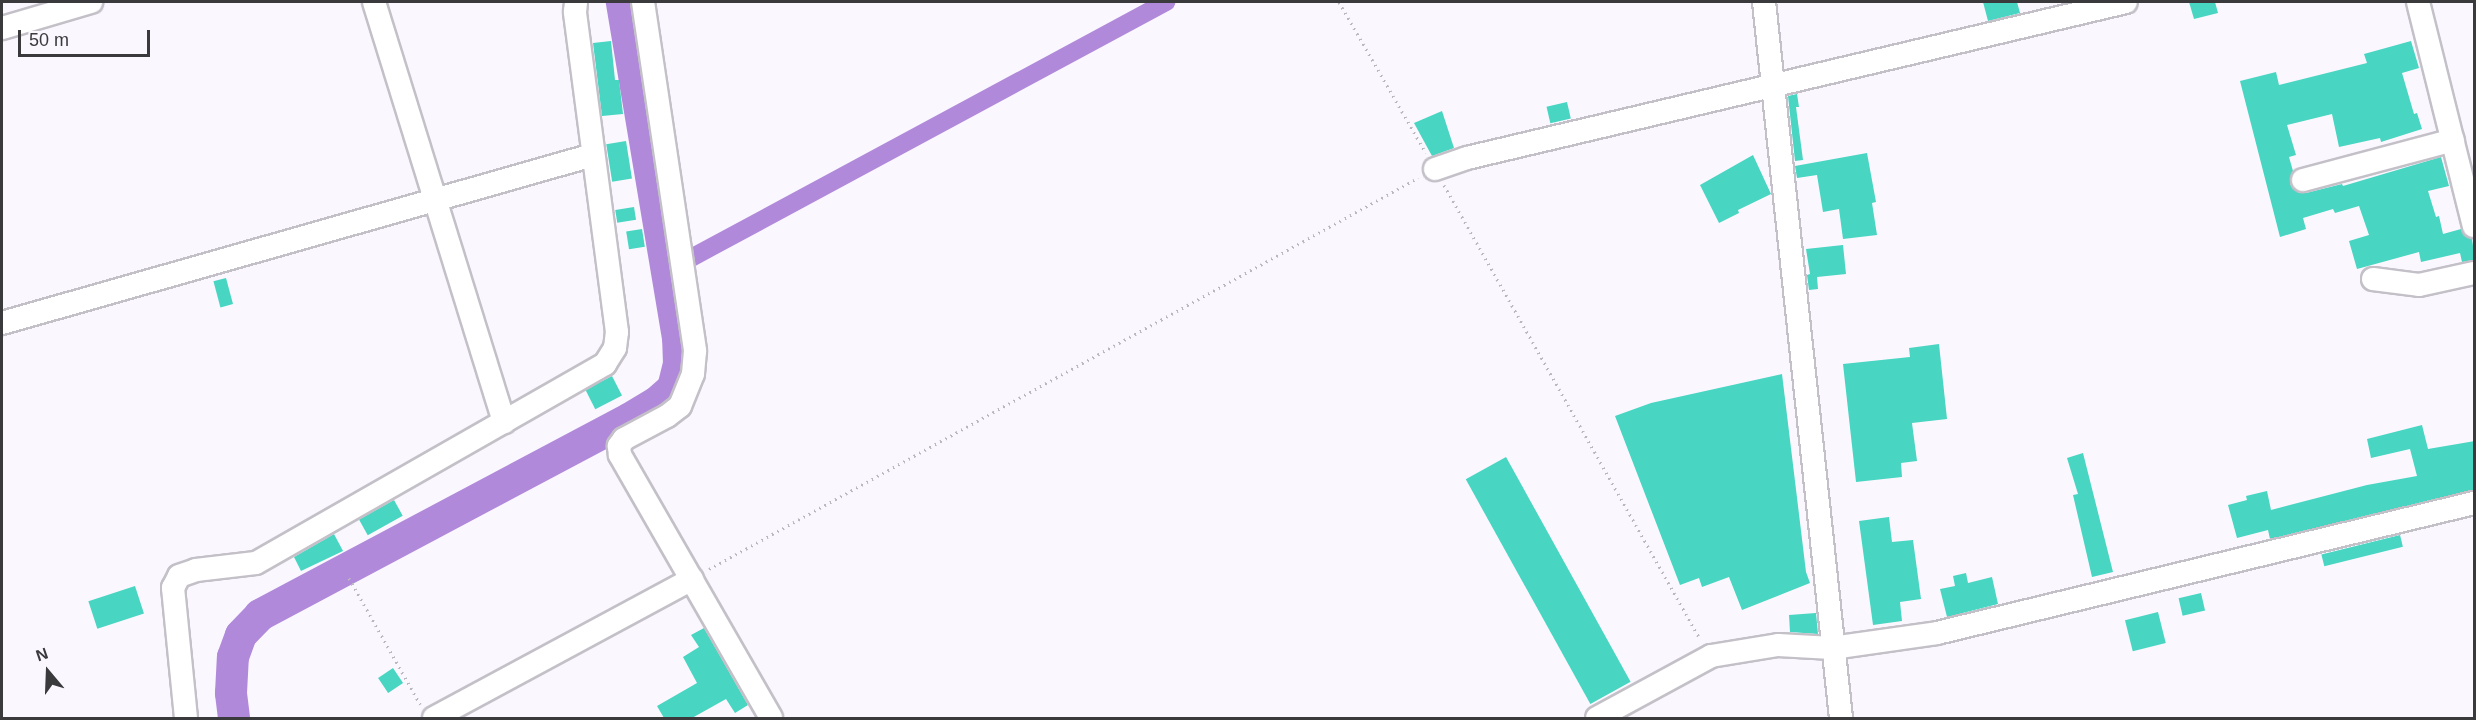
<!DOCTYPE html>
<html>
<head>
<meta charset="utf-8">
<style>
	body { margin:0 }
	#map { position:relative; width:2476px; height:720px; overflow:hidden; background:#faf7ff; font-family:Helvetica,sans-serif }
	div>[style] { position:absolute }
	[style*='--x'] { left:calc(var(--x)*1px); top:calc(var(--y)*1px); width:calc(var(--w)*1px); rotate:calc(var(--a)*1deg) }
	.canal>* { height:18px; margin:-9px; padding:0 9px; transform-origin:9px; border-radius:9px; background:#b189da }
	.river>* { height:32px; margin:-16px; padding:0 16px; transform-origin:16px; border-radius:16px; background:#b189da }
	.building>* { inset:0; background:#48d5c2; transform-origin:0 0 }
	.path>* { height:3px; margin-top:-1.5px; transform-origin:0; background:repeating-linear-gradient(90deg,#bab8be 0 1.5px,transparent 0 6px) }
	.roads { filter:drop-shadow(2px 0 #c4c0c8) drop-shadow(-2px 0 #c4c0c8) drop-shadow(0 2px #c4c0c8) drop-shadow(0 -2px #c4c0c8) }
	.minor>* { height:22px; margin:-11px; padding:0 11px; transform-origin:11px; border-radius:11px; background:#fff }
	span { translate:-50% -50%; white-space:nowrap; text-align:center; line-height:1.15; -webkit-text-stroke:5px #faf7ff; paint-order:stroke }
	.frame { position:absolute; inset:0; border:3px solid #3a393c; pointer-events:none }
	.north { position:absolute; left:18px; top:642px; width:60px; height:60px; -webkit-text-stroke:4px #faf7ff; paint-order:stroke; rotate:341deg; font-size:16px; font-weight:700; line-height:24px; text-align:center; color:#3a393c }
	.north::after { content:''; display:block; margin:auto; width:21px; height:27px; background:#3a393c; clip-path:polygon(50% 0,100% 100%,50% 72%,0 100%) }
	.scale { position:absolute; left:18px; top:30px; width:132px; height:27px; box-sizing:border-box; border:3px solid #3a393c; border-top:0; padding-left:8px; font-size:18px; line-height:21px; white-space:nowrap; color:#3a393c; -webkit-text-stroke:4px #faf7ff; paint-order:stroke }
</style>
</head>
<body>
<div id="map">
	<div class="canal">
		<i style="--x:691;--y:258;--w:540;--a:-28.32"></i>
	</div>
	<div class="river">
		<i style="--x:234;--y:718;--w:25;--a:-97"></i>
		<i style="--x:231;--y:693;--w:36;--a:-87"></i>
		<i style="--x:233;--y:657;--w:23;--a:-70"></i>
		<i style="--x:241;--y:635;--w:28;--a:-46"></i>
		<i style="--x:260;--y:615;--w:418;--a:-28"></i>
		<i style="--x:629;--y:419;--w:31;--a:-31"></i>
		<i style="--x:656;--y:403;--w:23;--a:-41"></i>
		<i style="--x:673;--y:388;--w:25;--a:-76"></i>
		<i style="--x:679;--y:364;--w:26;--a:-92"></i>
		<i style="--x:678;--y:338;--w:341;--a:-99.5"></i>
	</div>
	<div class="building">
		<i style="clip-path:polygon(1983px 2px,2017px 2px,2020px 13px,1988px 21px)"></i>
		<i style="clip-path:polygon(2189px 2px,2215px 2px,2218px 13px,2194px 19px)"></i>
		<i style="clip-path:polygon(611px 41px,615px 80px,619px 80px,623px 114px,602px 116px,593px 43px)"></i>
		<i style="clip-path:polygon(2411px 41px,2419px 68px,2402px 73px,2414px 114px,2417px 113px,2422px 129px,2381px 142px,2380px 138px,2339px 147px,2332px 114px,2287px 125px,2296px 155px,2289px 157px,2293px 171px,2290px 184px,2299px 193px,2306px 193px,2342px 184px,2343px 186px,2441px 157px,2449px 186px,2428px 191px,2436px 217px,2439px 216px,2443px 234px,2461px 229px,2465px 236px,2472px 239px,2475px 260px,2462px 262px,2460px 253px,2421px 262px,2419px 252px,2357px 269px,2349px 241px,2369px 235px,2359px 206px,2335px 213px,2333px 209px,2303px 218px,2306px 229px,2280px 237px,2240px 81px,2276px 72px,2279px 85px,2367px 63px,2364px 54px)"></i>
		<i style="clip-path:polygon(1797px 94px,1799px 107px,1796px 107px,1803px 160px,1795px 161px,1788px 96px)"></i>
		<i style="left:1567px;top:102px;width:17px;height:21px;rotate:77deg"></i>
		<i style="clip-path:polygon(1442px 111px,1454px 148px,1432px 156px,1414px 123px)"></i>
		<i style="left:626px;top:141px;width:38px;height:20px;rotate:81deg"></i>
		<i style="clip-path:polygon(1867px 153px,1876px 202px,1872px 203px,1877px 235px,1843px 239px,1839px 209px,1823px 212px,1817px 175px,1797px 178px,1795px 166px)"></i>
		<i style="clip-path:polygon(1753px 155px,1771px 194px,1738px 210px,1739px 213px,1719px 223px,1700px 185px)"></i>
		<i style="left:634px;top:207px;width:13px;height:19px;rotate:81deg"></i>
		<i style="left:642px;top:229px;width:18px;height:16px;rotate:81deg"></i>
		<i style="clip-path:polygon(1843px 245px,1846px 274px,1817px 277px,1818px 289px,1809px 290px,1807px 275px,1810px 274px,1806px 249px)"></i>
		<i style="left:226px;top:278px;width:27px;height:13px;rotate:75deg"></i>
		<i style="clip-path:polygon(1939px 344px,1947px 419px,1912px 423px,1917px 461px,1901px 463px,1902px 477px,1856px 482px,1843px 364px,1910px 357px,1909px 348px)"></i>
		<i style="clip-path:polygon(1782px 374px,1806px 572px,1810px 583px,1742px 610px,1729px 577px,1702px 587px,1699px 578px,1680px 585px,1615px 416px,1651px 403px)"></i>
		<i style="left:612px;top:376px;width:22px;height:30px;rotate:63deg"></i>
		<i style="clip-path:polygon(2422px 425px,2428px 449px,2475px 441px,2475px 490px,2270px 539px,2268px 530px,2237px 538px,2228px 505px,2247px 500px,2246px 496px,2267px 491px,2271px 510px,2367px 485px,2417px 476px,2410px 449px,2371px 458px,2367px 439px)"></i>
		<i style="clip-path:polygon(2083px 453px,2113px 572px,2092px 577px,2073px 495px,2078px 494px,2067px 458px)"></i>
		<i style="left:1506px;top:457px;width:257px;height:46px;rotate:61deg"></i>
		<i style="left:394px;top:500px;width:18px;height:40px;rotate:61deg"></i>
		<i style="clip-path:polygon(1889px 517px,1892px 542px,1913px 540px,1921px 599px,1900px 602px,1902px 621px,1873px 625px,1859px 521px)"></i>
		<i style="clip-path:polygon(334px 534px,343px 551px,301px 571px,294px 557px)"></i>
		<i style="left:2400px;top:535px;width:12px;height:81px;rotate:76deg"></i>
		<i style="clip-path:polygon(1966px 573px,1968px 583px,1992px 577px,1998px 604px,1947px 617px,1940px 589px,1955px 586px,1953px 576px)"></i>
		<i style="left:135px;top:586px;width:29px;height:49px;rotate:72deg"></i>
		<i style="left:2201px;top:593px;width:18px;height:23px;rotate:77deg"></i>
		<i style="left:2158px;top:612px;width:32px;height:34px;rotate:76deg"></i>
		<i style="clip-path:polygon(1816px 613px,1818px 634px,1790px 632px,1789px 615px)"></i>
		<i style="clip-path:polygon(704px 628px,748px 705px,735px 713px,726px 699px,692px 718px,664px 718px,657px 706px,697px 683px,683px 657px,699px 647px,691px 635px)"></i>
		<i style="left:393px;top:668px;width:18px;height:18px;rotate:56deg"></i>
	</div>
	<div class="path">
		<i style="--x:1339;--y:2;--w:174;--a:60.1"></i>
		<i style="--x:1444;--y:185;--w:521;--a:60.58"></i>
		<i style="--x:709;--y:569;--w:810;--a:-28.88"></i>
		<i style="--x:349;--y:578;--w:145;--a:60.6"></i>
	</div>
	<div class="roads">
		<div class="minor">
			<i style="--x:374;--y:2;--w:440;--a:72.8"></i>
			<i style="--x:643;--y:2;--w:353;--a:81.5"></i>
			<i style="--x:695;--y:351;--w:23;--a:95"></i>
			<i style="--x:693;--y:374;--w:35;--a:112"></i>
			<i style="--x:680;--y:406;--w:16;--a:142"></i>
			<i style="--x:667;--y:416;--w:49;--a:151.9"></i>
			<i style="--x:624;--y:439;--w:9;--a:126"></i>
			<i style="--x:619;--y:446;--w:9;--a:84"></i>
			<i style="--x:620;--y:455;--w:303;--a:60.1"></i>
			<i style="--x:1764;--y:2;--w:720;--a:83.86"></i>
			<i style="--x:2418;--y:2;--w:231;--a:76"></i>
			<i style="--x:2;--y:28;--w:93;--a:-16.3"></i>
			<i style="--x:1435;--y:169;--w:34;--a:-19"></i>
			<i style="--x:1467;--y:158;--w:677;--a:-13.32"></i>
			<i style="--x:2303;--y:180;--w:155;--a:-14.9"></i>
			<i style="--x:2373;--y:279;--w:46;--a:7.4"></i>
			<i style="--x:2419;--y:285;--w:56;--a:-12.3"></i>
			<i style="--x:2;--y:323;--w:614;--a:-15.87"></i>
			<i style="--x:186;--y:718;--w:131;--a:-95.7"></i>
			<i style="--x:173;--y:588;--w:13;--a:-63"></i>
			<i style="--x:179;--y:576;--w:18;--a:-19"></i>
			<i style="--x:196;--y:570;--w:60;--a:-6.7"></i>
			<i style="--x:256;--y:563;--w:402;--a:-29.7"></i>
			<i style="--x:605;--y:364;--w:19;--a:-58"></i>
			<i style="--x:615;--y:348;--w:16;--a:-83"></i>
			<i style="--x:617;--y:332;--w:323;--a:-97.5"></i>
			<i style="--x:575;--y:12;--w:10;--a:-84"></i>
			<i style="--x:434;--y:718;--w:293;--a:-28.3"></i>
			<i style="--x:1597;--y:718;--w:130;--a:-28.5"></i>
			<i style="--x:1711;--y:656;--w:68;--a:-9.3"></i>
			<i style="--x:1778;--y:645;--w:54;--a:3.2"></i>
			<i style="--x:1832;--y:648;--w:106;--a:-8.1"></i>
			<i style="--x:1937;--y:633;--w:553;--a:-13.61"></i>
		</div>
	</div>
	<div class="frame"></div>
	<div class="north">N</div>
	<div class="scale">50 m</div>
</div>
</body>
</html>
